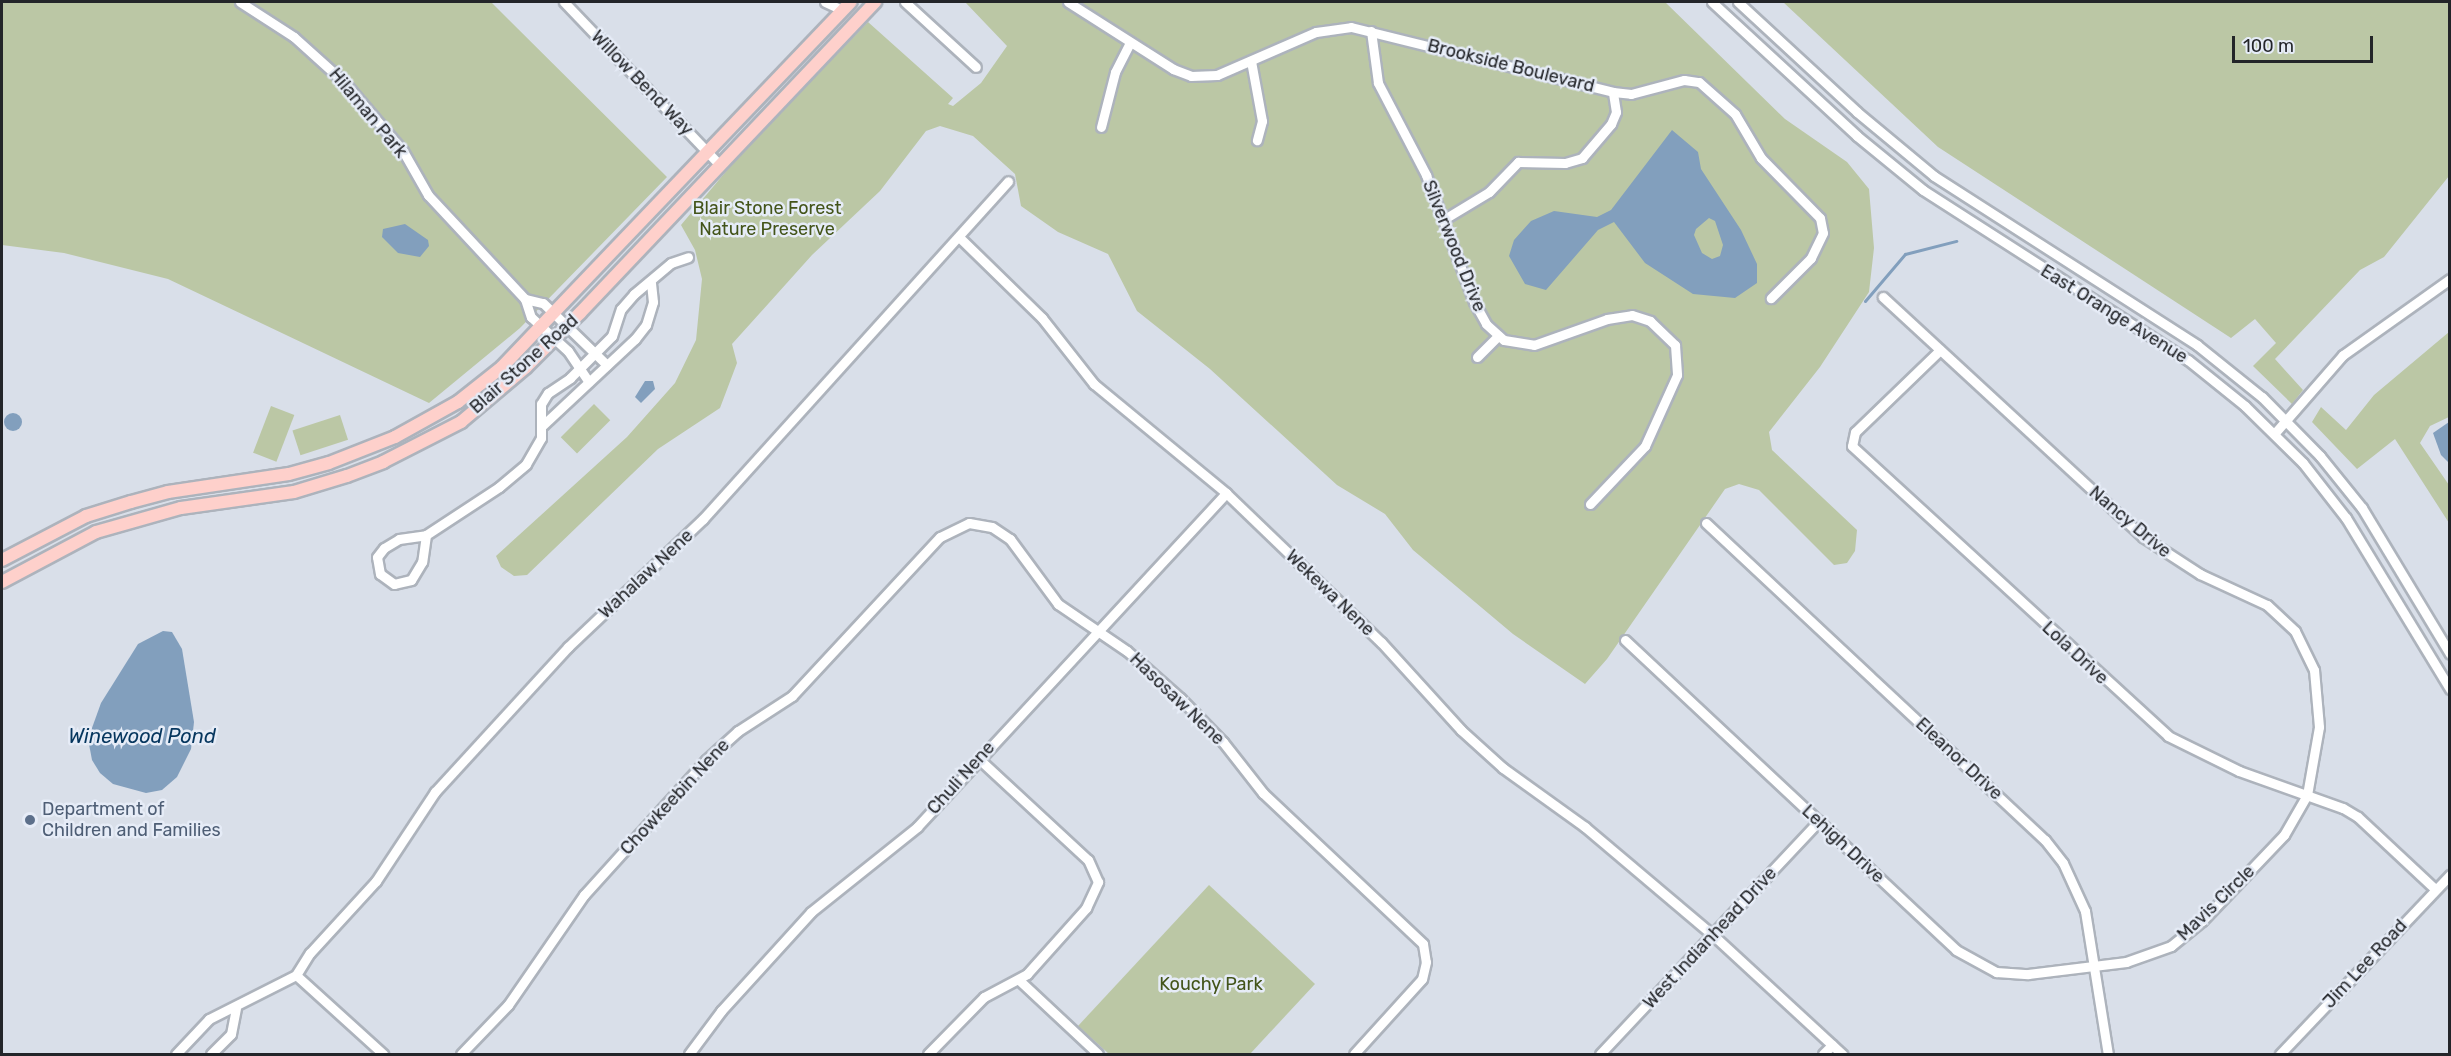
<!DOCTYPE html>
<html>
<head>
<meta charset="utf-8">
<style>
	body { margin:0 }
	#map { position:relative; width:2451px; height:1056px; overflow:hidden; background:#d9dfe9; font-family:Rubik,sans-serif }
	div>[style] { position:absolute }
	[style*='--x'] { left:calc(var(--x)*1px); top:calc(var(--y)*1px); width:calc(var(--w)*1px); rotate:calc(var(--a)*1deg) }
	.green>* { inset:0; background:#bbc7a5; transform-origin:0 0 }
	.water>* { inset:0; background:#829fbd }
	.round { border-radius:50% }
	.stream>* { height:3px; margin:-1.5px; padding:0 1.5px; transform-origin:1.5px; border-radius:1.5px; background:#829fbd }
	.roads { filter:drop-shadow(2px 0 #adb3bc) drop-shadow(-2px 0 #adb3bc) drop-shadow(0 2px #adb3bc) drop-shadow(0 -2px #adb3bc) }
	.minor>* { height:9px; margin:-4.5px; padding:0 4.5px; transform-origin:4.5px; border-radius:4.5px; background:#fff }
	.major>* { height:12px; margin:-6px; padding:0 6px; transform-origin:6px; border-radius:6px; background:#fed0cb }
	.dots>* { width:16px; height:16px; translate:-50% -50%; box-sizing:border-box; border:3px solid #e6ecf7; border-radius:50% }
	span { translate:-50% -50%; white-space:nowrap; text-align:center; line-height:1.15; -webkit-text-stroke:5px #e6ecf7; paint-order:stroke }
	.street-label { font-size:18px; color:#232529 }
	.park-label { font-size:18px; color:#435419 }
	.service-label { font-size:18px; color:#4e5e75 }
	.left { translate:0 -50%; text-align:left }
	.water-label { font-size:20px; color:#06365e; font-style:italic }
	.frame { position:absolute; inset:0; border:3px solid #232529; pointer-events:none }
	.scale { position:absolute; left:2232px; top:36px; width:141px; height:27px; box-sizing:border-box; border:3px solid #232529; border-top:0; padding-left:8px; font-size:18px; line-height:21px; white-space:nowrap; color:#232529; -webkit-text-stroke:4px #e6ecf7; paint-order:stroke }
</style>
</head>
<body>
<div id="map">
	<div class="green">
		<i style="clip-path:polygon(2px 2px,491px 2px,667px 177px,520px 328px,429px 403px,168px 279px,64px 253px,2px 245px)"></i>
		<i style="clip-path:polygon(965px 2px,1665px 2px,1785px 119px,1847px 162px,1869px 189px,1874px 248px,1869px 292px,1820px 367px,1769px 432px,1772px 450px,1857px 530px,1855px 551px,1847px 563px,1834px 565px,1759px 490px,1739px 484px,1725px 489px,1607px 659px,1585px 684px,1513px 634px,1413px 550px,1385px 514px,1337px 485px,1210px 369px,1137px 311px,1108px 254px,1058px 232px,1021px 206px,1015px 174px,973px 136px,940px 126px,926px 131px,880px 191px,812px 255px,732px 344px,737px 363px,720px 408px,658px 449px,527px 575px,514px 576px,501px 567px,496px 556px,627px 437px,675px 383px,696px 340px,702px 279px,695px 250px,681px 225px,744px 150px,868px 22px,953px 98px,948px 104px,953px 106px,981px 83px,1007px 46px)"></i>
		<i style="clip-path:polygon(1783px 2px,2449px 2px,2449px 176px,2384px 257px,2360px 270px,2275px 359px,2303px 390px,2292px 404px,2253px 366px,2276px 343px,2255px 319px,2231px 338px,1938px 147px)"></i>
		<i style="clip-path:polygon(2449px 332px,2449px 417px,2430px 426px,2420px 443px,2449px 485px,2449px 523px,2395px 439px,2357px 469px,2312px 422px,2321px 407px,2346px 430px,2374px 395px)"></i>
		<i style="left:594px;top:404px;width:23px;height:47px;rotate:45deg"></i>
		<i style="left:271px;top:406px;width:25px;height:50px;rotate:21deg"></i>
		<i style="left:340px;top:415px;width:26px;height:50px;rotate:72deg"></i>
		<i style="clip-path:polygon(1209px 885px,1315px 984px,1250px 1054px,1109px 1054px,1078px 1026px)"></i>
	</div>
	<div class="water">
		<i style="clip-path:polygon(evenodd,1672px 130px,1698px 152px,1701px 169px,1741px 230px,1757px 264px,1757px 283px,1735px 298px,1693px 294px,1645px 263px,1614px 222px,1598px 230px,1546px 290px,1525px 284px,1509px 256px,1514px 240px,1531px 221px,1554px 211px,1597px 217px,1611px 210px,1672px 130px,1709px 218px,1715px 221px,1723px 245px,1720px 256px,1712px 259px,1702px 253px,1694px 235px,1696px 229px,1709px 218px)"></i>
		<i style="clip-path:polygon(405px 224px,428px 240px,429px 246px,420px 257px,398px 253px,382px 237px,383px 229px)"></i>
		<i style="clip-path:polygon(645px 381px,653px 381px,655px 389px,641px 403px,635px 397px)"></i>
		<i class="round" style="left:4px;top:413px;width:18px;height:18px"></i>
		<i style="clip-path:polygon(2449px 422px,2450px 462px,2449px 463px,2441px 455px,2433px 433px)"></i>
		<i style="clip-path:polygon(163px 631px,172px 632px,182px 649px,194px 722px,191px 749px,177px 777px,162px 790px,146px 793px,113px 784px,100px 773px,92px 760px,88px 739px,101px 703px,138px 644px)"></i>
	</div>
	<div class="stream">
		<i style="--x:1865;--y:301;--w:62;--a:-49.6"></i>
		<i style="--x:1905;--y:254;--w:53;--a:-14.3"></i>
	</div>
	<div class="roads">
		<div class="minor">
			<i style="--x:240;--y:2;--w:64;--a:32.9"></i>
			<i style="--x:294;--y:37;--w:67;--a:42"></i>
			<i style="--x:344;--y:82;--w:91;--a:49.5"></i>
			<i style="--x:403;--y:151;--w:51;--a:60.4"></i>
			<i style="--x:428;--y:195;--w:142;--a:47"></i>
			<i style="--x:525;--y:299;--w:19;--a:72"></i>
			<i style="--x:531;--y:317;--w:50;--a:42.6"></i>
			<i style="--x:568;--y:351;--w:37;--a:56"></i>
			<i style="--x:564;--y:2;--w:226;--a:46.3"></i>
			<i style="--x:825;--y:2;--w:19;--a:25"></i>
			<i style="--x:905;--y:2;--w:96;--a:42.5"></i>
			<i style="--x:1068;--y:2;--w:125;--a:32.5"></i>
			<i style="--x:1173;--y:69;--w:19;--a:21"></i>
			<i style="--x:1191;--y:76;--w:26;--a:-2"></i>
			<i style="--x:1217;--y:75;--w:108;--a:-23.5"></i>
			<i style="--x:1316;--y:32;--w:35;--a:-8"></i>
			<i style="--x:1351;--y:27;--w:270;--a:13.9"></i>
			<i style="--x:1613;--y:92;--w:18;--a:6"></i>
			<i style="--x:1631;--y:94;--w:55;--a:-14.8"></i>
			<i style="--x:1684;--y:80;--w:15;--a:8"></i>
			<i style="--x:1699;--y:82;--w:48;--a:41.6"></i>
			<i style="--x:1735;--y:114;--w:51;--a:59.4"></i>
			<i style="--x:1761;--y:158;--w:84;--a:45.5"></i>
			<i style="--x:1820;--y:218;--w:15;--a:79"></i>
			<i style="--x:1823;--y:233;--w:28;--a:116"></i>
			<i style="--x:1811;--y:258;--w:57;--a:135"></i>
			<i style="--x:1712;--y:2;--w:197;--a:42.7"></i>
			<i style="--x:1857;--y:136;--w:85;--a:39.3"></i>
			<i style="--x:1923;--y:190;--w:315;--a:32.7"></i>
			<i style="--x:2188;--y:360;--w:73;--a:38.9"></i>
			<i style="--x:2245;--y:406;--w:81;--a:44.5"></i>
			<i style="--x:2303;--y:463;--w:70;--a:52"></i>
			<i style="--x:2346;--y:518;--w:200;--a:58.7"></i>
			<i style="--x:1738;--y:2;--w:162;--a:42.7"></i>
			<i style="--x:1857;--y:112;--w:100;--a:39.7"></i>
			<i style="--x:1934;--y:176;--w:313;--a:32.7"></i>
			<i style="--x:2197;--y:345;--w:83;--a:38.7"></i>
			<i style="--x:2262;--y:397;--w:83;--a:45.5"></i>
			<i style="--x:2320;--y:456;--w:67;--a:51.1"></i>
			<i style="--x:2362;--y:508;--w:170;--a:58.9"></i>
			<i style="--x:1371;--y:31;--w:52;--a:82.3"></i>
			<i style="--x:1378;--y:83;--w:104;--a:62.4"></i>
			<i style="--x:1426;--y:175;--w:136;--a:69.3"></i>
			<i style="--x:1474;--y:302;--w:25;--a:61"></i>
			<i style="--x:1486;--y:324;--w:24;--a:42"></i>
			<i style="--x:1504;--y:340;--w:30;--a:9"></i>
			<i style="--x:1534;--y:345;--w:77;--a:-19.6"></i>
			<i style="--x:1607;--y:319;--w:25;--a:-9"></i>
			<i style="--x:1632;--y:315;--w:19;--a:18"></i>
			<i style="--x:1650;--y:321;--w:35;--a:44"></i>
			<i style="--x:1675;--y:345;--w:30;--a:86"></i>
			<i style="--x:1677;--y:375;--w:78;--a:114.3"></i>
			<i style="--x:1645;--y:446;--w:80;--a:133.5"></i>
			<i style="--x:1251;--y:61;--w:61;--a:79.6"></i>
			<i style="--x:1262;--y:121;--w:20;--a:105"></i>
			<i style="--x:1101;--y:127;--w:57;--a:-75.7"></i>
			<i style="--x:1115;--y:72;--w:33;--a:-63"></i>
			<i style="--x:1446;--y:218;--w:50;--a:-31.2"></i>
			<i style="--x:1489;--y:192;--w:42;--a:-46"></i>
			<i style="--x:1518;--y:162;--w:47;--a:1.2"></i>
			<i style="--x:1565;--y:163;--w:18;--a:-16"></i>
			<i style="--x:1582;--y:158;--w:45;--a:-49.5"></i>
			<i style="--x:1611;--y:124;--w:13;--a:-67"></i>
			<i style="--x:1616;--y:112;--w:20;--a:-99"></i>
			<i style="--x:959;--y:237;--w:116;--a:44.3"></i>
			<i style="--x:1042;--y:318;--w:84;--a:51.8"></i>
			<i style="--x:1094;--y:384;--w:171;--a:39.5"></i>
			<i style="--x:1226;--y:493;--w:215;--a:43.9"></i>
			<i style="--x:1381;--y:642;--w:119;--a:47.7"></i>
			<i style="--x:1461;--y:730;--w:57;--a:42.1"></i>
			<i style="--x:1503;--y:768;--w:101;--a:35.7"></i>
			<i style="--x:1585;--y:827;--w:167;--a:40.2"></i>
			<i style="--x:1713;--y:935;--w:176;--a:42.7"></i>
			<i style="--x:525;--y:299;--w:18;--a:13"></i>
			<i style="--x:543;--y:303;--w:89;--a:44.1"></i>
			<i style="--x:1940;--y:350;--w:118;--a:136"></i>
			<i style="--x:1855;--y:432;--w:14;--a:102"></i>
			<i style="--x:1852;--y:446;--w:429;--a:42.5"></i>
			<i style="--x:2168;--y:736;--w:79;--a:26.2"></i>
			<i style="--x:2239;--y:771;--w:110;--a:19.6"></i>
			<i style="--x:2343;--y:808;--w:17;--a:31"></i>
			<i style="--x:2358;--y:817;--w:105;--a:43.1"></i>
			<i style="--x:1477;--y:357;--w:30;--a:-45"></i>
			<i style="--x:543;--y:425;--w:126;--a:-43.1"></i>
			<i style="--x:635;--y:339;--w:18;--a:-52"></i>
			<i style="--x:646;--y:325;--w:24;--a:-73"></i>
			<i style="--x:653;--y:302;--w:19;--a:-96"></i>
			<i style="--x:2274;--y:434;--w:105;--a:-48.9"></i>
			<i style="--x:2343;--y:355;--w:131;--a:-35.4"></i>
			<i style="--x:1706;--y:523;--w:464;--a:43.1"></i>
			<i style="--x:2045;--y:840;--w:29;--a:52"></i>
			<i style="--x:2063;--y:863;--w:53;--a:65.4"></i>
			<i style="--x:2085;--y:911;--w:145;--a:80.9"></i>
			<i style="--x:426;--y:535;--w:27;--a:98"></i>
			<i style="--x:422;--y:562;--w:21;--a:121"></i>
			<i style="--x:411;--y:580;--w:17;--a:167"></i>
			<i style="--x:394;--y:584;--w:17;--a:-144"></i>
			<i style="--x:380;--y:574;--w:17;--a:-100"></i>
			<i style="--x:377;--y:557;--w:11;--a:-52"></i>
			<i style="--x:384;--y:548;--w:17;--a:-31"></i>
			<i style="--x:399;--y:539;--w:27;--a:-8"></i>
			<i style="--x:426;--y:535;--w:87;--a:-33.3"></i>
			<i style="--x:499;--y:487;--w:35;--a:-40"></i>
			<i style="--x:526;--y:464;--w:30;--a:-60"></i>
			<i style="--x:541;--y:438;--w:34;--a:-90"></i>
			<i style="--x:541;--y:404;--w:13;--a:-58"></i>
			<i style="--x:548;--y:393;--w:27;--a:-34"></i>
			<i style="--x:570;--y:378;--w:59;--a:-45"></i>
			<i style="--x:612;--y:336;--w:28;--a:-72"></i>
			<i style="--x:621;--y:309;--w:20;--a:-49"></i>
			<i style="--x:634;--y:294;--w:48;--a:-40"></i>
			<i style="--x:671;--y:263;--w:18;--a:-19"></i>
			<i style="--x:1625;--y:640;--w:453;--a:43.1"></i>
			<i style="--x:1956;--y:950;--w:46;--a:28.8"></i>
			<i style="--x:1996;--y:972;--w:32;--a:4"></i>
			<i style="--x:2028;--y:974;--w:99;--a:-7"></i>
			<i style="--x:2126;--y:962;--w:48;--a:-19.6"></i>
			<i style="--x:2171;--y:946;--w:40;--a:-39"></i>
			<i style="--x:2202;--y:921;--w:119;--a:-46.4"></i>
			<i style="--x:2284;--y:835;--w:46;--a:-60.1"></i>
			<i style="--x:2307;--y:795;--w:69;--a:-80"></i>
			<i style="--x:2319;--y:727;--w:57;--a:-95"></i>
			<i style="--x:2314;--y:670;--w:43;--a:-116"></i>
			<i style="--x:2295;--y:631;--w:38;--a:-137"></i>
			<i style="--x:2267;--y:605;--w:74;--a:-155.2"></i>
			<i style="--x:2200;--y:574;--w:68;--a:-147"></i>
			<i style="--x:2143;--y:537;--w:354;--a:-137.3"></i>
			<i style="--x:296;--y:975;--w:118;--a:42.2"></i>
			<i style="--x:1019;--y:980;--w:108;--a:43.1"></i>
			<i style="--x:176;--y:1054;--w:48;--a:-46.7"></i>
			<i style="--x:209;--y:1019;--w:97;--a:-26.8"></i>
			<i style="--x:296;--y:975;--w:26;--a:-58"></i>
			<i style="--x:310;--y:953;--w:98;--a:-47.5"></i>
			<i style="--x:376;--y:881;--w:107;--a:-56.5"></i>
			<i style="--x:435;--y:792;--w:197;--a:-47.5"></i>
			<i style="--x:568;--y:647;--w:186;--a:-43.5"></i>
			<i style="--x:703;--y:519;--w:455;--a:-47.9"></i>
			<i style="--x:211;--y:1054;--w:28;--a:-45"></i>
			<i style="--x:231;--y:1034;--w:26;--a:-79"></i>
			<i style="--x:461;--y:1054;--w:68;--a:-46.2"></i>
			<i style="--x:508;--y:1005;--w:134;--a:-55.4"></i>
			<i style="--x:584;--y:895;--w:182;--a:-47.9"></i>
			<i style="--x:706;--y:760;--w:43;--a:-42.2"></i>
			<i style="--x:738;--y:731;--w:64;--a:-32.9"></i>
			<i style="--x:792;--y:696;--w:217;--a:-47.1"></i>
			<i style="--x:940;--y:537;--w:32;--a:-26"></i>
			<i style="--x:969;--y:523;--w:23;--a:10"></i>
			<i style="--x:992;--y:527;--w:22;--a:34"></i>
			<i style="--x:1010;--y:539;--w:81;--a:53.6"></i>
			<i style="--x:1058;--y:604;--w:83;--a:34.3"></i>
			<i style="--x:1127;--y:651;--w:71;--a:41.6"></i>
			<i style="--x:1180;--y:698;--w:62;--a:45.7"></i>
			<i style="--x:1223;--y:742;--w:65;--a:51.9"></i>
			<i style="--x:1263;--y:793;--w:220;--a:43.3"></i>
			<i style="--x:1423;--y:944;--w:18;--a:81"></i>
			<i style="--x:1426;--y:962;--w:17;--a:103"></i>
			<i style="--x:1422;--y:979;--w:101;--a:132.2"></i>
			<i style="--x:689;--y:1054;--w:54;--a:-53.3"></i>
			<i style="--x:721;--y:1011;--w:134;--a:-47.7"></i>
			<i style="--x:811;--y:912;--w:136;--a:-38.7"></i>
			<i style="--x:917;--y:827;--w:455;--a:-47.2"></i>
			<i style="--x:928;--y:1054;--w:80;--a:-45.5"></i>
			<i style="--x:984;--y:997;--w:49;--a:-28.1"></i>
			<i style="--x:1027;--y:974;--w:89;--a:-48.2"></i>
			<i style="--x:1086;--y:908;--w:29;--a:-65"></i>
			<i style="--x:1098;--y:882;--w:24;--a:-114"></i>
			<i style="--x:1088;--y:860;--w:149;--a:-137.2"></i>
			<i style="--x:1600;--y:1054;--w:320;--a:-46.8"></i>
			<i style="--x:1823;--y:1054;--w:13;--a:-45"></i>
			<i style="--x:2280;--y:1054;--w:247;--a:-46.5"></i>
		</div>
		<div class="major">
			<i style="--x:2;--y:560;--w:95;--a:-27.6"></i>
			<i style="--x:86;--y:516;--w:47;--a:-17.3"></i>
			<i style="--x:131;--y:502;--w:38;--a:-15"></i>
			<i style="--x:168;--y:492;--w:122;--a:-8.5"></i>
			<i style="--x:289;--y:474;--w:41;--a:-15.4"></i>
			<i style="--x:329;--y:463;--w:71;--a:-21.5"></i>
			<i style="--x:395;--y:437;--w:72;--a:-29.1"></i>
			<i style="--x:458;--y:402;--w:56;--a:-38.5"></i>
			<i style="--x:502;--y:367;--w:57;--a:-46.4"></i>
			<i style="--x:541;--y:326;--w:448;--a:-46.3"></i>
			<i style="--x:2;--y:582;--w:106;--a:-28"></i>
			<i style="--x:96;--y:532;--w:88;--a:-15.8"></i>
			<i style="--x:181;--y:508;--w:114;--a:-8.1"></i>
			<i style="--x:294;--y:492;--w:55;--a:-16.8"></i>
			<i style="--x:347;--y:476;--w:39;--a:-21"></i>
			<i style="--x:383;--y:462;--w:88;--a:-27.1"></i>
			<i style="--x:461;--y:422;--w:85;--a:-40.2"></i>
			<i style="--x:526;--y:367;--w:76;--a:-45"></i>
			<i style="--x:580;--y:313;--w:429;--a:-46.5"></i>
		</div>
	</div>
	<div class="dots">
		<i style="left:30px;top:820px;background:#5c6f8a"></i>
	</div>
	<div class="street-label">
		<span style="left:1511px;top:66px;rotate:14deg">Brookside Boulevard</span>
		<span style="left:642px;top:83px;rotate:46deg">Willow Bend Way</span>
		<span style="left:368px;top:113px;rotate:50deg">Hilaman Park</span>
		<span style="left:1454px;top:246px;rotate:68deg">Silverwood Drive</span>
		<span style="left:2114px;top:314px;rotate:32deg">East Orange Avenue</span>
		<span style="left:524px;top:364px;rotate:-42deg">Blair Stone Road</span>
		<span style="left:2130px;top:522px;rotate:40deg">Nancy Drive</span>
		<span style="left:646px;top:574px;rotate:-43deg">Wahalaw Nene</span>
		<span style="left:1330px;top:593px;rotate:44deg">Wekewa Nene</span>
		<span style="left:2075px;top:653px;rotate:43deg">Lola Drive</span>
		<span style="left:1177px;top:699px;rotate:44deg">Hasosaw Nene</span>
		<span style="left:1959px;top:759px;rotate:43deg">Eleanor Drive</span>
		<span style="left:961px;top:778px;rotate:-48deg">Chuli Nene</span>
		<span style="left:675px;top:797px;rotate:-47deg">Chowkeebin Nene</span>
		<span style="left:1843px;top:844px;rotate:43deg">Lehigh Drive</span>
		<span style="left:2216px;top:903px;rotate:-44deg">Mavis Circle</span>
		<span style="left:1710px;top:938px;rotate:-47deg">West Indianhead Drive</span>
		<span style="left:2365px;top:964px;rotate:-47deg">Jim Lee Road</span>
	</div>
	<div class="park-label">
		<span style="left:767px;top:219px">Blair Stone Forest<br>Nature Preserve</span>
		<span style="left:1211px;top:984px">Kouchy Park</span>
	</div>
	<div class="service-label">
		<span class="left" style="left:42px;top:820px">Department of<br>Children and Families</span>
	</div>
	<div class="water-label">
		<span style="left:142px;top:736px">Winewood Pond</span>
	</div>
	<div class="frame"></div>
	<div class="scale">100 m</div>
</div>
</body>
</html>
